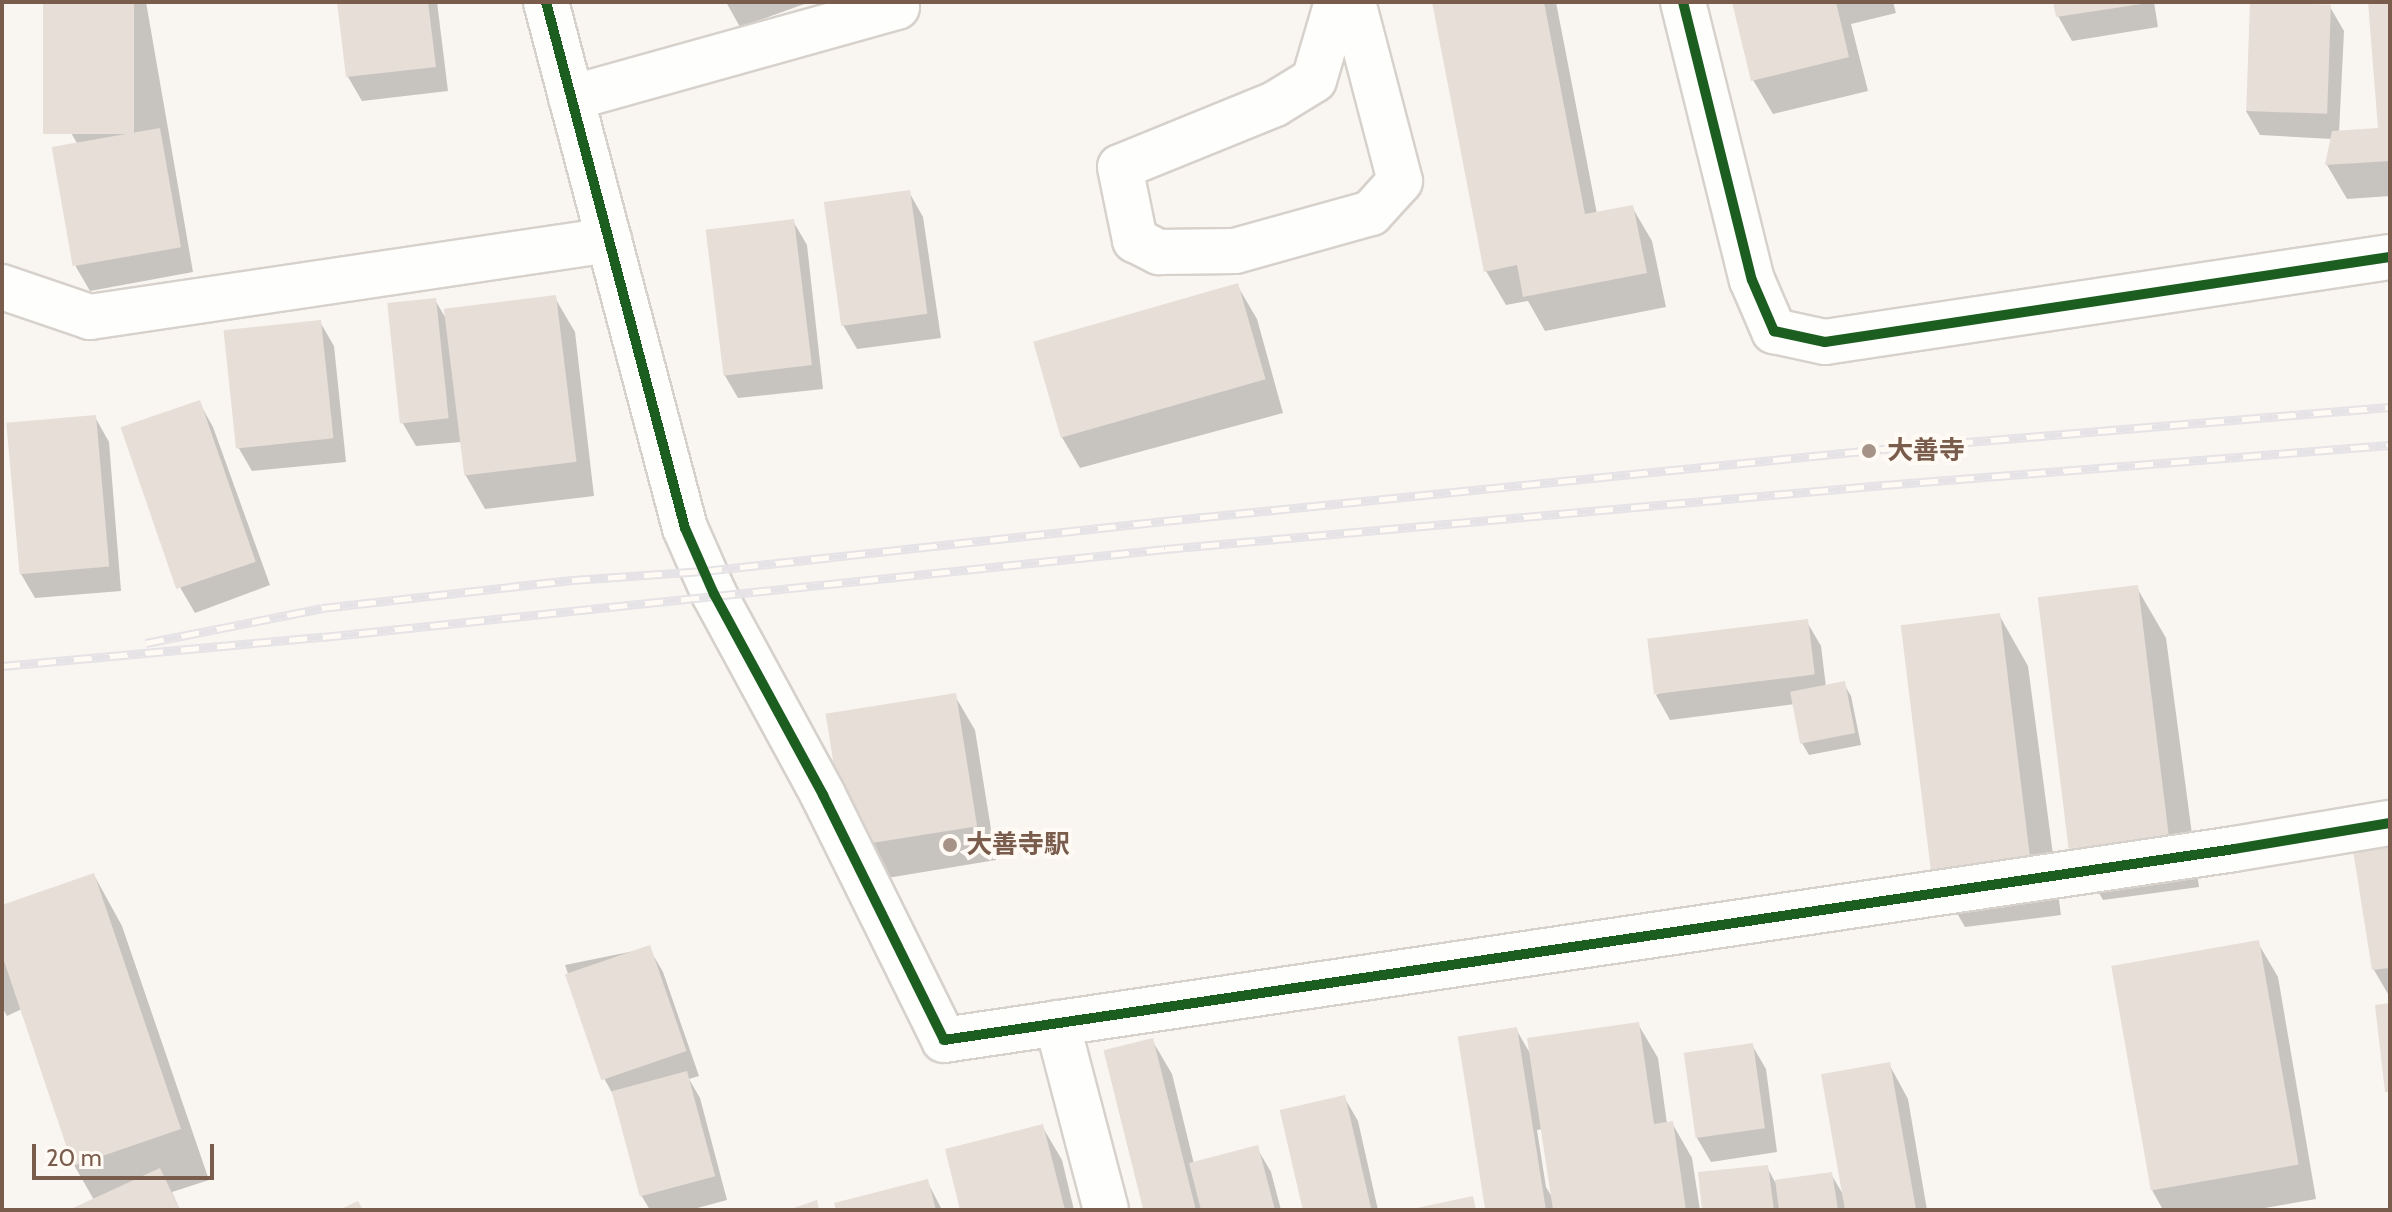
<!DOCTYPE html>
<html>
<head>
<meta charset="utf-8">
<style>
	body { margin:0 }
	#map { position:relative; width:2392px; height:1212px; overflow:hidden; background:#f9f5f0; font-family:Cabin,"Noto Sans JP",sans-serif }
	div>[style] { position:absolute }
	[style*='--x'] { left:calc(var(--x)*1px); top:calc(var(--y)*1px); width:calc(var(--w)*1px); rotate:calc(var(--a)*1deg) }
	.shadow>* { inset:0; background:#0003 }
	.building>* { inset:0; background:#e6ded7; transform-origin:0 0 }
	.roads { filter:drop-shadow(2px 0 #d7d1cb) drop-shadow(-2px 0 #d7d1cb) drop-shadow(0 2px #d7d1cb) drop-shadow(0 -2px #d7d1cb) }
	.minor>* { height:44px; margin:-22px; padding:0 22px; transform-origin:22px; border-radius:22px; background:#fefefd }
	.rail>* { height:9px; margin-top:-4.5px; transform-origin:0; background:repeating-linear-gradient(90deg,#fffaf3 0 18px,#e6e3e7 0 36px); box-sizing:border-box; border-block:2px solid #e6e3e7 }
	.cycleway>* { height:10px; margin:-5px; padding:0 5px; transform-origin:5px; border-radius:5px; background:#1b5e20 }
	.dots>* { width:22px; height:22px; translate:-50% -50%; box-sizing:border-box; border:4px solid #fffaf3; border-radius:50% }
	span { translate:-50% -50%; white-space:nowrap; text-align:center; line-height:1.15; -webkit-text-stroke:8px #fffaf3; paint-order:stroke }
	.poi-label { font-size:26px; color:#7a5c4d; font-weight:700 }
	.left { translate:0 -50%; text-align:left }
	.frame { position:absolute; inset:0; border:4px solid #7a5c4d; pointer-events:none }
	.scale { position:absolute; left:32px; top:1144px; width:182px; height:36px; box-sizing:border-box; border:4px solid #7a5c4d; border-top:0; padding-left:10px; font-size:24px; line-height:28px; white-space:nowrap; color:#7a5c4d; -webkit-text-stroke:6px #fffaf3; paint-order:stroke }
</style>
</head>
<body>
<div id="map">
	<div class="shadow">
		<i style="clip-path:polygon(45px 2px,146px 2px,193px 272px,90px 291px,76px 267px,78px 145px,70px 131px)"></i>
		<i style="clip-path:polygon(339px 2px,437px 2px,448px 91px,362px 101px,348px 77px)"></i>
		<i style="clip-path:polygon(726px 2px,810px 2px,740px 27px)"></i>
		<i style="clip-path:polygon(1434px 2px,1556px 2px,1597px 214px,1632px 207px,1652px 241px,1666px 307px,1545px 331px,1528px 301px,1506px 305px,1486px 271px)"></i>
		<i style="clip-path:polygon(1734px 2px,1893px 2px,1896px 13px,1851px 24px,1868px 91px,1773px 114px,1753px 80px)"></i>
		<i style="clip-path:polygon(2055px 2px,2154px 2px,2158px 27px,2072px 41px,2058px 16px)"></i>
		<i style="clip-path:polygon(2370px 2px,2390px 2px,2390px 196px,2347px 199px,2327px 165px,2332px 139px,2260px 135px,2246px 111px,2330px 7px,2344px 31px,2339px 133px,2380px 130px)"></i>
		<i style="clip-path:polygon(909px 192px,923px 217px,941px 338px,857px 349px,843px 325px)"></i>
		<i style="clip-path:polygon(793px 221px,807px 245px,823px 389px,738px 398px,724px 374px,708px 230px)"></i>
		<i style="clip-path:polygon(1237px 285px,1257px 319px,1283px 413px,1080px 468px,1060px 434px)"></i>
		<i style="clip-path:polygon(555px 298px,575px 332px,594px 496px,485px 509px,465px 474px,461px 442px,416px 446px,402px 422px,435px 300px,448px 322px)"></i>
		<i style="clip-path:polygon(320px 322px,334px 346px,346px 462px,252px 471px,238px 447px)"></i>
		<i style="clip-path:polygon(199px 402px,213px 427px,270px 585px,195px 613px,181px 589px,123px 429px)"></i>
		<i style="clip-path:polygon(95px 417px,109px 442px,121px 591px,35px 598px,21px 574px)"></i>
		<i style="clip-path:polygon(2137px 588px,2166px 638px,2199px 887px,2103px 900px,2074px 849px)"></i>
		<i style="clip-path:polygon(1999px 615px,2028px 666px,2061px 915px,1965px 927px,1936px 877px)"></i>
		<i style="clip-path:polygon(1807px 622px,1821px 646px,1826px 687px,1844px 684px,1851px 696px,1861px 745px,1809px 755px,1802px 743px,1795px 704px,1670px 720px,1656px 695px)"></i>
		<i style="clip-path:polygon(955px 696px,975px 730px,996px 860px,869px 881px,849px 847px)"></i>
		<i style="clip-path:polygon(2390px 840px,2390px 994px,2388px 994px,2374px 970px)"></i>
		<i style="clip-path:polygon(94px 875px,122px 926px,209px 1180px,172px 1192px,180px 1210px,76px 1210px,94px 1200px,74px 1165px,24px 1008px,7px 1016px,2px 1007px,2px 907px)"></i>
		<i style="clip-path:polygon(2258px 943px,2278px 977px,2316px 1199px,2253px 1210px,2163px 1210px,2152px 1190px)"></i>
		<i style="clip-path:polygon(649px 948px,663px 972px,699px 1076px,689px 1079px,700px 1098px,727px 1200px,690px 1210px,650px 1210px,641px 1195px,616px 1100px,605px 1080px,565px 965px)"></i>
		<i style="clip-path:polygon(evenodd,1638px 1024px,1658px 1058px,1667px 1124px,1672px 1123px,1692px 1158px,1700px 1210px,1488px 1210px,1516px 1029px,1532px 1057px,1638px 1024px,1543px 1129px,1553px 1199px,1546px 1187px,1537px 1130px,1543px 1129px)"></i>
		<i style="clip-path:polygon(1152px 1040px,1172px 1074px,1194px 1164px,1257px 1148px,1271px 1172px,1281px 1210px,1144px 1210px)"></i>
		<i style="clip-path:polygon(1752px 1045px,1766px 1069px,1777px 1152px,1711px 1162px,1697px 1138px)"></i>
		<i style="clip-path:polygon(1889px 1064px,1908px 1099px,1927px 1210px,1704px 1210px,1767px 1167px,1775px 1182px,1831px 1174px,1844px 1196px)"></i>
		<i style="clip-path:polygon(1344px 1097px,1358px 1121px,1378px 1210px,1304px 1210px)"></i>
		<i style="clip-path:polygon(1042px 1126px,1062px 1160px,1074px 1210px,962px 1210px)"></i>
		<i style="clip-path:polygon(927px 1181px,942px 1210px,838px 1210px)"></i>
	</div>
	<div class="building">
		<i style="left:43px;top:2px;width:91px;height:132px"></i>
		<i style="clip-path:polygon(337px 2px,428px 2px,436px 67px,346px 77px)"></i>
		<i style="clip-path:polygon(1432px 2px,1544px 2px,1585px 214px,1633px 205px,1647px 273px,1523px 297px,1517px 265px,1484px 272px)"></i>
		<i style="clip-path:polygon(1732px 2px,1836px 2px,1849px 57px,1751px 81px)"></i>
		<i style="clip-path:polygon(2053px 2px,2142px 2px,2142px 4px,2056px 17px)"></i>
		<i style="left:2250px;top:2px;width:81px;height:109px;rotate:2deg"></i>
		<i style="clip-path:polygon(2368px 2px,2390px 2px,2390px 161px,2325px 165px,2332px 131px,2378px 128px)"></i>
		<i style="left:160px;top:128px;width:121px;height:110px;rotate:80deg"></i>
		<i style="left:910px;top:190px;width:125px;height:87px;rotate:82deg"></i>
		<i style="left:794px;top:219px;width:147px;height:89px;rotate:83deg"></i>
		<i style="left:1238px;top:283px;width:100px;height:213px;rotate:74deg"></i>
		<i style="left:556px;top:295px;width:168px;height:113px;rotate:83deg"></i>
		<i style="left:436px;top:298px;width:121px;height:49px;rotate:84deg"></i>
		<i style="left:321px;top:320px;width:119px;height:98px;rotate:84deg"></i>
		<i style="left:200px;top:400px;width:171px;height:84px;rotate:71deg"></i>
		<i style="left:96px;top:415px;width:152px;height:90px;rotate:85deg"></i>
		<i style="left:2138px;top:585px;width:254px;height:101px;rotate:83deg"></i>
		<i style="left:2000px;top:613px;width:254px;height:100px;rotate:83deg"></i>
		<i style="left:1808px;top:619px;width:56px;height:162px;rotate:83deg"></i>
		<i style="left:1845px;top:681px;width:53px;height:56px;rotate:79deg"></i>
		<i style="left:956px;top:693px;width:135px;height:132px;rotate:81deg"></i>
		<i style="clip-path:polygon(2390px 838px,2390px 968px,2372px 970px,2352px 844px)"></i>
		<i style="clip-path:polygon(94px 873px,181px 1129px,73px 1166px,2px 955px,2px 905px)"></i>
		<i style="left:2259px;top:940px;width:228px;height:150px;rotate:80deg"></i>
		<i style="left:650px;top:945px;width:112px;height:90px;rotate:71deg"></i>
		<i style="clip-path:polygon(2390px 1003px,2390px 1092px,2385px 1092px,2375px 1005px)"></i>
		<i style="clip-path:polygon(1639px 1022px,1654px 1124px,1673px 1121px,1686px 1210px,1553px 1210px,1527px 1038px)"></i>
		<i style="left:1517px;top:1027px;width:185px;height:60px;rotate:81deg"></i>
		<i style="left:1153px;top:1038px;width:177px;height:51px;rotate:76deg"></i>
		<i style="left:1753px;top:1043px;width:86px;height:70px;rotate:82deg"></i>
		<i style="left:1890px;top:1062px;width:150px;height:70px;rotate:80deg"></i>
		<i style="left:687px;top:1071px;width:109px;height:78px;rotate:75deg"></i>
		<i style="left:1345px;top:1095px;width:118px;height:67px;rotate:77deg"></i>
		<i style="clip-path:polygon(1043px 1124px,1065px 1210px,960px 1210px,945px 1149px)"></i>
		<i style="clip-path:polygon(1258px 1145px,1275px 1210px,1201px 1210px,1189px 1163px)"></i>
		<i style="clip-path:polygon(1768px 1165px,1774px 1210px,1702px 1210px,1698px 1172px)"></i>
		<i style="clip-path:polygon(160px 1168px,180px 1210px,74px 1210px,73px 1208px)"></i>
		<i style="clip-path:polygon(1832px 1172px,1838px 1210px,1779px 1210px,1775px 1180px)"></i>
		<i style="clip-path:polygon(928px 1179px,936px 1210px,836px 1210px,834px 1203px)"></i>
		<i style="clip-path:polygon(1473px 1196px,1476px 1210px,1412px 1210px,1412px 1209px)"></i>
		<i style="clip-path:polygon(817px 1200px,819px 1210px,788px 1210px)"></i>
		<i style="clip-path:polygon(358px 1201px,363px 1210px,339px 1210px)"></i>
	</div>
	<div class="roads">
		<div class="minor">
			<i style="--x:546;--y:2;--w:544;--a:75.2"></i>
			<i style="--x:685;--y:528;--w:72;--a:66.3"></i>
			<i style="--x:714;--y:594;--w:229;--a:61.5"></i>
			<i style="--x:823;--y:795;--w:273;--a:63.7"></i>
			<i style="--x:944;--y:1040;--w:1304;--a:-8.42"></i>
			<i style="--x:2234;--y:849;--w:158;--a:-9.5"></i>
			<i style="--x:1337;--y:2;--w:81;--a:106.4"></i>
			<i style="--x:1314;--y:80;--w:46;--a:148.4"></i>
			<i style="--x:1275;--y:104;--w:167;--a:157.9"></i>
			<i style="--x:1120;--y:167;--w:75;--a:78.4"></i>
			<i style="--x:1135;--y:240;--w:27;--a:27"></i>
			<i style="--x:1159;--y:252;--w:76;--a:-0.8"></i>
			<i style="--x:1235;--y:251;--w:141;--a:-15.6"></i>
			<i style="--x:1371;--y:213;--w:43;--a:-47.8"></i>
			<i style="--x:1400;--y:181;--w:185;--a:-104.7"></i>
			<i style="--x:1683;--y:2;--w:286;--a:76.1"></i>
			<i style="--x:1752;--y:280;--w:56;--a:66.7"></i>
			<i style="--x:1774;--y:331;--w:52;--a:12.2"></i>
			<i style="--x:1825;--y:342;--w:571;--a:-8.56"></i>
			<i style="--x:571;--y:98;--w:338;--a:-15.6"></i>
			<i style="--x:897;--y:7;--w:5;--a:-101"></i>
			<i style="--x:2;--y:287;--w:93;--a:18.8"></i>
			<i style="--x:90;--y:317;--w:525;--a:-8.44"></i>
			<i style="--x:1057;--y:1023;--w:193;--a:75.3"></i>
		</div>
	</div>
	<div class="rail">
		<i style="--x:146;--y:643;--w:179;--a:-11.2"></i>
		<i style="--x:322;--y:608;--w:252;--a:-6.4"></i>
		<i style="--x:572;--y:580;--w:132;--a:-3.9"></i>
		<i style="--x:704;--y:571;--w:463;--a:-6.2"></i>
		<i style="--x:1164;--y:521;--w:723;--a:-5.72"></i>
		<i style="--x:1883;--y:449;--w:509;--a:-4.74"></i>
		<i style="--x:2;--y:666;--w:322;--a:-5.2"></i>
		<i style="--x:323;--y:637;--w:847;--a:-5.97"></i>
		<i style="--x:1165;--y:549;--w:722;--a:-5.09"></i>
		<i style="--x:1884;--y:485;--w:508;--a:-4.52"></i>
	</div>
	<div class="cycleway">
		<i style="--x:546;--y:2;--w:544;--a:75.2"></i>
		<i style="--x:685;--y:528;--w:72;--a:66.3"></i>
		<i style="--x:714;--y:594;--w:229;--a:61.5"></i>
		<i style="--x:823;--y:795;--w:273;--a:63.7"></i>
		<i style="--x:944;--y:1040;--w:1304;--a:-8.42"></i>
		<i style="--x:2234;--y:849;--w:158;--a:-9.5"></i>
		<i style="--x:1683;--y:2;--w:286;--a:76.1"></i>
		<i style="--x:1752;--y:280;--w:56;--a:66.7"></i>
		<i style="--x:1774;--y:331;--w:52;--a:12.2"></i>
		<i style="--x:1825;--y:342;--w:571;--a:-8.56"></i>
	</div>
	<div class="dots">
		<i style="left:1869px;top:451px;background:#a69286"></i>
		<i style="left:950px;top:845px;background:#a69286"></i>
	</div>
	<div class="poi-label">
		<span class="left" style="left:1887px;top:451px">大善寺</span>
		<span class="left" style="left:966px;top:845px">大善寺駅</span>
	</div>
	<div class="frame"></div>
	<div class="scale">20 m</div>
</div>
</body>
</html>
